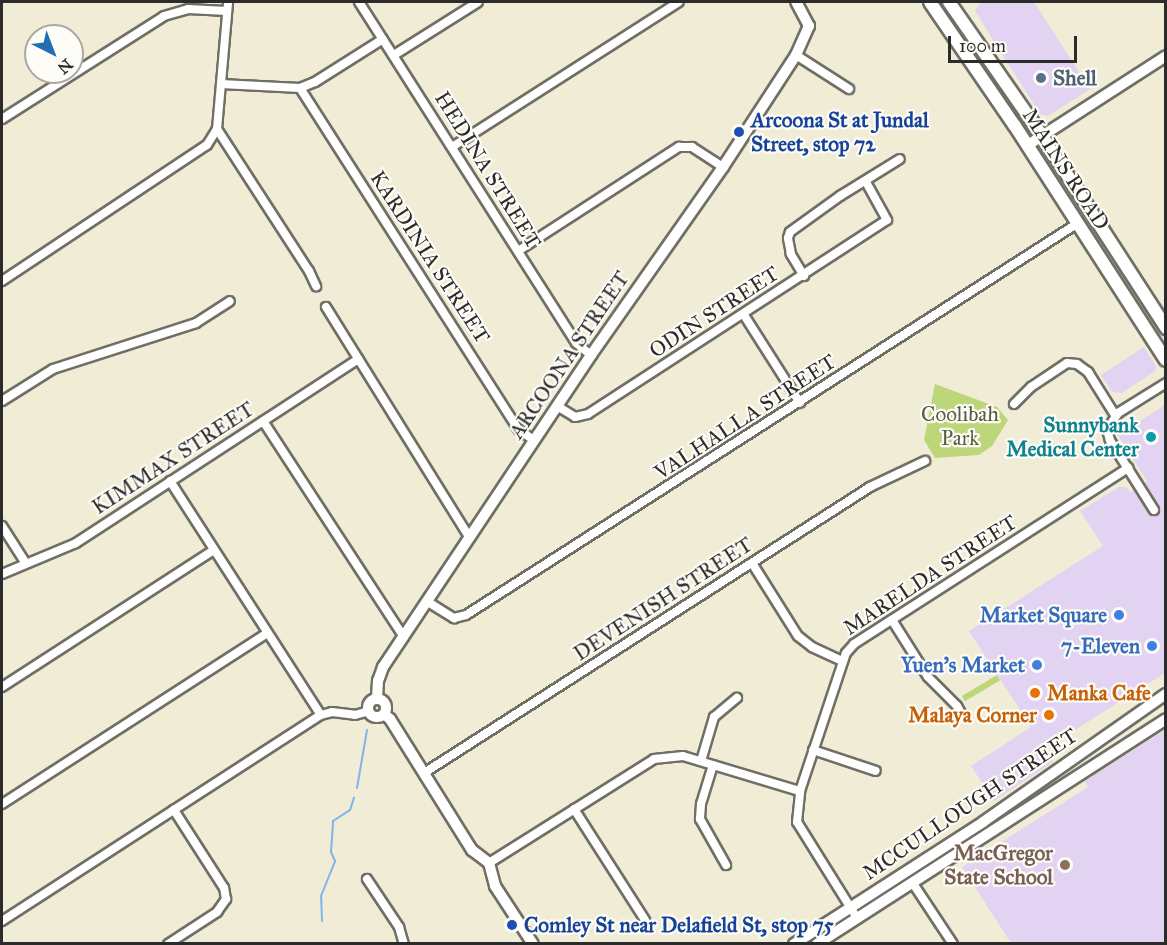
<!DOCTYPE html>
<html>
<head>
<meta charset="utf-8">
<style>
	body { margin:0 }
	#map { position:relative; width:1167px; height:945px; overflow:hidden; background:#f0ecd5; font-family:"IM FELL Great Primer",serif }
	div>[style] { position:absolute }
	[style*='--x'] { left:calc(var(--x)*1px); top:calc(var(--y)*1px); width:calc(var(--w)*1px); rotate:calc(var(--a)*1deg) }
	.built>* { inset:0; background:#e3d3f3 }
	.green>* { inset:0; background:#bdd67a; transform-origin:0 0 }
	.stream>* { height:2px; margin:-1px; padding:0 1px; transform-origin:1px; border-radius:1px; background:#82b3ee }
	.roads { filter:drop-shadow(2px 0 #706f66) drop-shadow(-2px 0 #706f66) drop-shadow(0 2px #706f66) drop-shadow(0 -2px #706f66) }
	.street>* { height:8px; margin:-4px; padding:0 4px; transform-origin:4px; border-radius:4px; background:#fff }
	.secondary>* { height:10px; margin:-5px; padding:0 5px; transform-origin:5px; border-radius:5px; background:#fff }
	.secondary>.ring { margin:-5px; padding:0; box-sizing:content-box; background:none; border:10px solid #fff; border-radius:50% }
	.primary>* { height:12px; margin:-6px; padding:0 6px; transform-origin:6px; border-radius:6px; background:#fff }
	.dots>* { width:16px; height:16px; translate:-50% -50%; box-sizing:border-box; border:3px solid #fdfcf7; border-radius:50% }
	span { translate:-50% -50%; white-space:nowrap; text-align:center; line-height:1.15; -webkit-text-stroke:4.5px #fdfcf7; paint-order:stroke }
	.service-label { font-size:21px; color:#4e5e75; font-weight:700 }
	.left { translate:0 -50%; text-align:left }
	.transit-label { font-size:21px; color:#164399; font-weight:700 }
	.street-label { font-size:21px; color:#2b2b2b }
	.park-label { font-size:21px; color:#575e43 }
	.culture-label { font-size:21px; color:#0d838f; font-weight:700 }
	.right { translate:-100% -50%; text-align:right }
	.shop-label { font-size:21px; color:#366cbe; font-weight:700 }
	.food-label { font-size:21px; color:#c56008; font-weight:700 }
	.education-label { font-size:21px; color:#785e54; font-weight:700 }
	.frame { position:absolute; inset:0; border:3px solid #2b2b2b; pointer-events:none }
	.north { position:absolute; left:24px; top:24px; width:60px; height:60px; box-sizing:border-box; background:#fdfcf7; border:2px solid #a9a8a5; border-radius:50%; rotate:138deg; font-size:16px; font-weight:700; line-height:24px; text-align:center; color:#2b2b2b }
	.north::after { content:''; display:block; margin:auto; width:21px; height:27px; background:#1f6fb2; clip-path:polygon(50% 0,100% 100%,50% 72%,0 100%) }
	.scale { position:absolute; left:948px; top:36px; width:129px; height:27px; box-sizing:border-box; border:3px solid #2b2b2b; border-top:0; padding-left:8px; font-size:18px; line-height:21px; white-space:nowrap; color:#2b2b2b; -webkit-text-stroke:4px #fdfcf7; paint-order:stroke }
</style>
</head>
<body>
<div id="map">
	<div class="built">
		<i style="clip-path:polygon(981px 2px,1034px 2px,1090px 89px,1048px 116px,1040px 114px,975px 11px)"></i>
		<i style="clip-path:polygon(1144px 347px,1156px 366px,1155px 371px,1122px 393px,1112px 392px,1101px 375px)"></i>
		<i style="clip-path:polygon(1165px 405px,1165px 673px,1045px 749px,1053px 762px,994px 801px,971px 766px,1031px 727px,969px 631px,1103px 546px,1080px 511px,1119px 487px,1126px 487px,1130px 492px,1147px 481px,1118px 435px)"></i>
		<i style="clip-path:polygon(1165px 730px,1165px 943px,1011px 943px,962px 867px,1088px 787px,1085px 781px)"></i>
	</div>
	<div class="green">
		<i style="clip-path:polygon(935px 384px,997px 407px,1008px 420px,992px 446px,979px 455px,935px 458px,924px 440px)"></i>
		<i style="left:997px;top:675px;width:6px;height:41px;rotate:59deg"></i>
	</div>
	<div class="stream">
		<i style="--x:357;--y:788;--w:59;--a:-80.2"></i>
		<i style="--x:322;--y:921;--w:25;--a:-92"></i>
		<i style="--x:321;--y:896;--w:38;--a:-68"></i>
		<i style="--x:335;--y:861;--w:10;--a:-114"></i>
		<i style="--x:331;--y:852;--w:31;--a:-86"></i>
		<i style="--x:333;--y:821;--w:20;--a:-33"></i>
		<i style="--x:350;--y:810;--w:13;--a:-72"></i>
	</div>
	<div class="roads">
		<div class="street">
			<i style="--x:359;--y:2;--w:404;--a:57.5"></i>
			<i style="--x:576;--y:343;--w:19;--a:39"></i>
			<i style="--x:394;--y:55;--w:99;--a:-32.2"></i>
			<i style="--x:796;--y:55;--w:63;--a:32.7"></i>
			<i style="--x:221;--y:84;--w:79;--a:2.9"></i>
			<i style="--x:300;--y:88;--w:16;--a:-22"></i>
			<i style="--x:315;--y:82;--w:80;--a:-32.3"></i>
			<i style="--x:300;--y:88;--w:406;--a:57.4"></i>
			<i style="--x:519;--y:430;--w:18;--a:34"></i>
			<i style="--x:2;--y:119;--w:192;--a:-32.4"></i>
			<i style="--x:164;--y:16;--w:25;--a:-16"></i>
			<i style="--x:188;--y:9;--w:39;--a:3"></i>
			<i style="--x:217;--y:129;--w:169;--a:57.1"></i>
			<i style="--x:309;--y:271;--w:17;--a:65"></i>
			<i style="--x:452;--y:147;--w:269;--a:-32.6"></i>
			<i style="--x:518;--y:251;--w:192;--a:-32.9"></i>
			<i style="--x:679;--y:147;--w:13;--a:0"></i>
			<i style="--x:692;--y:147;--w:37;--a:33"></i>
			<i style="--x:804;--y:276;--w:26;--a:-121"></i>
			<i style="--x:791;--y:254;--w:16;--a:-101"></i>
			<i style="--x:788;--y:238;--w:6;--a:-72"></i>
			<i style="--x:790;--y:232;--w:62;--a:-35.8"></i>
			<i style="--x:840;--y:196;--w:70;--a:-31.7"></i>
			<i style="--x:2;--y:281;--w:246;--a:-33.6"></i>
			<i style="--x:207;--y:145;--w:19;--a:-58"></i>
			<i style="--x:217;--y:129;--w:127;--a:-85"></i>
			<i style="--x:326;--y:307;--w:272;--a:58.1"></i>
			<i style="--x:744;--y:315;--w:104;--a:57.5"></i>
			<i style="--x:2;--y:401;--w:60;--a:-32.1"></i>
			<i style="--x:53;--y:369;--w:150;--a:-17.8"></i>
			<i style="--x:196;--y:323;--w:40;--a:-32.9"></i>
			<i style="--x:1014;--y:404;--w:24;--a:-45"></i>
			<i style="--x:1031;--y:387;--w:43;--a:-33.7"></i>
			<i style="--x:1067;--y:363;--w:10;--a:6"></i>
			<i style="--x:1077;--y:364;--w:14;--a:36"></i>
			<i style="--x:1088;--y:372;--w:51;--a:57.9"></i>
			<i style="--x:557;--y:406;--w:21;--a:31"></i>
			<i style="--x:575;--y:417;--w:13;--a:-13"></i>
			<i style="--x:588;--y:414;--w:356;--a:-33"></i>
			<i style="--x:887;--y:220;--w:43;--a:-118.9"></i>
			<i style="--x:263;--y:421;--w:258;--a:56.9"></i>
			<i style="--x:170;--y:481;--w:278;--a:57.2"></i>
			<i style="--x:321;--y:715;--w:11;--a:-15"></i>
			<i style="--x:332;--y:712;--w:23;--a:7"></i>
			<i style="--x:355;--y:715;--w:15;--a:-16"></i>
			<i style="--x:1154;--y:510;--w:83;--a:-122.2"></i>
			<i style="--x:1110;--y:440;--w:10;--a:-107"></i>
			<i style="--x:1107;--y:430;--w:20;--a:-57"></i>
			<i style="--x:1118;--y:413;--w:57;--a:-32"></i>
			<i style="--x:2;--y:526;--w:43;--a:57.4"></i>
			<i style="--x:752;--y:563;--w:86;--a:57.8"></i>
			<i style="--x:798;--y:636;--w:18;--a:38"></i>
			<i style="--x:812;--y:647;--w:33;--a:25"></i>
			<i style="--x:2;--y:574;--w:80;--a:-22.7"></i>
			<i style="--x:76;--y:543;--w:337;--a:-33.1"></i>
			<i style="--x:428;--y:602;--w:31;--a:32"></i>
			<i style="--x:454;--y:618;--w:12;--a:-14"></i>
			<i style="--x:466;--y:615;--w:727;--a:-32.64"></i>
			<i style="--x:892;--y:620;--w:67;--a:57.7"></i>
			<i style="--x:928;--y:677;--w:41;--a:45"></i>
			<i style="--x:957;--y:706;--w:10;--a:61"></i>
			<i style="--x:2;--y:687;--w:252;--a:-32.9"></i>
			<i style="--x:813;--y:750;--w:66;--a:18.4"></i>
			<i style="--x:701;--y:761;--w:46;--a:-73.5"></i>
			<i style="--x:714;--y:717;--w:30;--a:-40"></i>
			<i style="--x:713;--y:765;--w:41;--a:107.1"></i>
			<i style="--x:701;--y:804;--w:15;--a:94"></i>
			<i style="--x:700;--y:819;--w:53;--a:60.5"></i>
			<i style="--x:424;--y:773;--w:530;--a:-32.67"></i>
			<i style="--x:870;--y:487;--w:61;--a:-25.3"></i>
			<i style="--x:2;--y:804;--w:315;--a:-32.8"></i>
			<i style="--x:574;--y:809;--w:132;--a:57.4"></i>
			<i style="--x:489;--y:863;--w:195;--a:-32.2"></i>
			<i style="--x:654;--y:759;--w:29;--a:-6"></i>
			<i style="--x:683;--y:756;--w:122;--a:16.7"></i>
			<i style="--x:367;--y:879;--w:58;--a:56.3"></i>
			<i style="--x:399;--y:927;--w:18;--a:74"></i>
			<i style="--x:912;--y:882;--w:74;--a:56.5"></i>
			<i style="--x:857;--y:918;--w:113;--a:-122"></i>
			<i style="--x:797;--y:822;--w:31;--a:-84"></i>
			<i style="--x:800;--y:791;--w:145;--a:-71.6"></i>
			<i style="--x:846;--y:653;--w:12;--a:-48"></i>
			<i style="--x:854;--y:644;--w:326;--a:-32.7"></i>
			<i style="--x:2;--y:921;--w:380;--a:-32.9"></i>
			<i style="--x:168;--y:944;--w:59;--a:-33.1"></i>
			<i style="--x:217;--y:912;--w:16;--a:-55"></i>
			<i style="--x:226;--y:899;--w:11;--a:-100"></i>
			<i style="--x:224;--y:888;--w:93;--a:-122.7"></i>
		</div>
		<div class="secondary">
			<i style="--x:1028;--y:145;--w:164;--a:-32.8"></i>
			<i style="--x:377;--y:699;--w:18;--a:-87"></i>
			<i style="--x:378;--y:681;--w:15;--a:-70"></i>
			<i style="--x:383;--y:667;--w:375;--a:-56.3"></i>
			<i style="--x:591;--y:355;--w:230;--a:-54.9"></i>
			<i style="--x:723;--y:167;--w:134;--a:-56.9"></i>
			<i style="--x:796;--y:55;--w:32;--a:-66"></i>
			<i style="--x:809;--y:26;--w:27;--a:-118"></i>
			<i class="ring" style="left:368px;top:699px;width:8px;height:8px"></i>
			<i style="--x:384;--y:714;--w:8;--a:40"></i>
			<i style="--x:390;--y:719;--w:155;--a:58"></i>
			<i style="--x:472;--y:850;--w:21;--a:37"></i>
			<i style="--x:489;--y:863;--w:24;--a:75"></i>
			<i style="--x:495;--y:886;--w:69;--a:56.8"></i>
			<i style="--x:794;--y:944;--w:225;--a:-32.8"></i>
			<i style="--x:983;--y:822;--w:223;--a:-35"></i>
			<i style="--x:817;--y:944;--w:415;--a:-32.8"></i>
		</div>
		<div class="primary">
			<i style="--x:930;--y:2;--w:150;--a:55.6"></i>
			<i style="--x:1015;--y:126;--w:278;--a:57.2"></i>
			<i style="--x:949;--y:2;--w:163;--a:55.2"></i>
			<i style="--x:1042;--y:136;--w:229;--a:57.1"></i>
		</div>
	</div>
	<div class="dots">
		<i style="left:1041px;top:78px;background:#5c6f8a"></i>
		<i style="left:739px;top:132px;background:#1a4fb4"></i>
		<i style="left:1151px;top:437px;background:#0f9aa8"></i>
		<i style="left:1119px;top:615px;background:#3f7fe0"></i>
		<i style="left:1152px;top:646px;background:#3f7fe0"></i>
		<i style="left:1037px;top:665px;background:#3f7fe0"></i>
		<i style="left:1035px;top:693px;background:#e8710a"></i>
		<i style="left:1049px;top:715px;background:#e8710a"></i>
		<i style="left:1065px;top:865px;background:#8d6e63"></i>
		<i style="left:512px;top:925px;background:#1a4fb4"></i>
	</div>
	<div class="service-label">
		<span class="left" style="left:1053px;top:78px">Shell</span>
	</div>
	<div class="transit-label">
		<span class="left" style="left:751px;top:132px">Arcoona St at Jundal<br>Street, stop 72</span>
		<span class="left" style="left:524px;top:925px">Comley St near Delafield St, stop 75</span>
	</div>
	<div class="street-label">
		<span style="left:1066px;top:169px;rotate:57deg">MAINS ROAD</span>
		<span style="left:488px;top:170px;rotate:58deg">HEDINA STREET</span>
		<span style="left:430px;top:257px;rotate:57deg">KARDINIA STREET</span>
		<span style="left:714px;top:312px;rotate:-33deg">ODIN STREET</span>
		<span style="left:569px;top:355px;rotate:-56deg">ARCOONA STREET</span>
		<span style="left:745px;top:417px;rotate:-33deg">VALHALLA STREET</span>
		<span style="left:173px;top:458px;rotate:-33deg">KIMMAX STREET</span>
		<span style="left:930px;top:575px;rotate:-33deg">MARELDA STREET</span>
		<span style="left:663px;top:599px;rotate:-33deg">DEVENISH STREET</span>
		<span style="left:970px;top:804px;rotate:-34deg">MCCULLOUGH STREET</span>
	</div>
	<div class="park-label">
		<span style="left:960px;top:426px">Coolibah<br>Park</span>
	</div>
	<div class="culture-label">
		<span class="right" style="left:1139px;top:437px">Sunnybank<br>Medical Center</span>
	</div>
	<div class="shop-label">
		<span class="right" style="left:1107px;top:615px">Market Square</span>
		<span class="right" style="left:1140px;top:646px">7-Eleven</span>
		<span class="right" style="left:1025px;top:665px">Yuen's Market</span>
	</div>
	<div class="food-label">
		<span class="left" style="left:1047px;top:693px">Manka Cafe</span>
		<span class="right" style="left:1037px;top:715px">Malaya Corner</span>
	</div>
	<div class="education-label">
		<span class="right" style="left:1053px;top:865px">MacGregor<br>State School</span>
	</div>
	<div class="frame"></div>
	<div class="north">N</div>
	<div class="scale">100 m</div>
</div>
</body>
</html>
